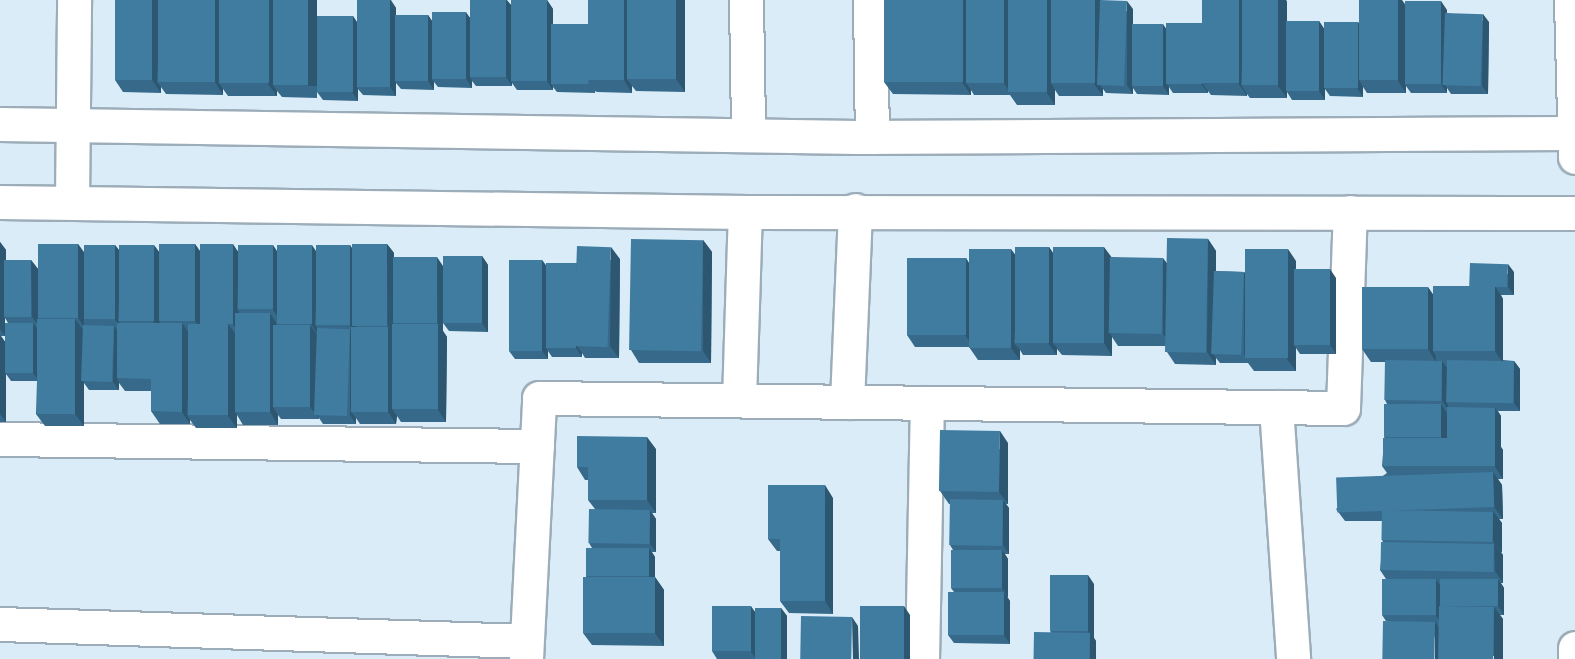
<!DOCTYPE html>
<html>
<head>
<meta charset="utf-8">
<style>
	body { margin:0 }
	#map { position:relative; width:1575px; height:659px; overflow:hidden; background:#d9ecf8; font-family:"Times New Roman",serif }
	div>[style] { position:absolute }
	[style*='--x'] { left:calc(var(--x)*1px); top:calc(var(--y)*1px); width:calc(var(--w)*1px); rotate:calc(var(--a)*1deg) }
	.roads { filter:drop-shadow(2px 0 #9cadb9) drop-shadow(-2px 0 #9cadb9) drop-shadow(0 2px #9cadb9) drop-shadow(0 -2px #9cadb9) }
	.minor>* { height:33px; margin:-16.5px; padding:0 16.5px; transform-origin:16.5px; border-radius:16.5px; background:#fff }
	.wall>* { inset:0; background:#376a8a }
	.shaded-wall>* { inset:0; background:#2d5670; transform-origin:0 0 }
	.building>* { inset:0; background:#407ba0; transform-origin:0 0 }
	span { translate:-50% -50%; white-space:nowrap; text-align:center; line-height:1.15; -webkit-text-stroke:6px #d9ecf8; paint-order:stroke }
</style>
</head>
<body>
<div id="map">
	<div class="roads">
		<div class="minor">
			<i style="--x:746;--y:0;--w:134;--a:89.1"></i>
			<i style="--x:870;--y:0;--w:137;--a:89.2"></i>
			<i style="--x:1571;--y:0;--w:157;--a:88.5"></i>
			<i style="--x:0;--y:124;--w:858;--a:0.87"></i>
			<i style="--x:858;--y:137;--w:717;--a:-0.32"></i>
			<i style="--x:72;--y:201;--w:201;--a:-89.4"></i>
			<i style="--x:0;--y:202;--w:745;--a:0.77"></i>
			<i style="--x:745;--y:212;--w:830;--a:0.07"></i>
			<i style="--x:739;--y:400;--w:188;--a:-88.2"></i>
			<i style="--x:847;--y:402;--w:192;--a:-87.6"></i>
			<i style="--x:1276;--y:407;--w:253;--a:86.1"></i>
			<i style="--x:0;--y:439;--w:537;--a:0.75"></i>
			<i style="--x:0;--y:624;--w:526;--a:1.85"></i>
			<i style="--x:526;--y:659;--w:261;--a:-87.1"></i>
			<i style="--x:539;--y:398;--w:804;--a:0.71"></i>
			<i style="--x:1343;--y:408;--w:196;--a:-88"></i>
			<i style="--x:922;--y:659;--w:256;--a:-88.9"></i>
			<i style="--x:1575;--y:659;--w:11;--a:-90"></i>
		</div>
	</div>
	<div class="wall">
		<i style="clip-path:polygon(115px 0,317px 0,317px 98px,282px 97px,277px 91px,277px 96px,228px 96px,223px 89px,223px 95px,166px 94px,161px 87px,161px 93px,123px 92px,115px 80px)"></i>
		<i style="clip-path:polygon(357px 0,391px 0,396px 8px,396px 15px,428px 15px,432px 21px,470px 17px,470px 0,507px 0,511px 5px,547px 0,553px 9px,553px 24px,588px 24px,685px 0,685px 92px,636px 91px,632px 86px,632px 93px,597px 92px,595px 91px,595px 93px,557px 92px,553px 87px,553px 90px,517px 90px,512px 83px,512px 86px,476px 86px,472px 81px,472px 88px,438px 87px,434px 82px,434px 90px,401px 89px,396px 83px,396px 96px,363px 95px,358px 89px,358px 101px,323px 100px,317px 92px,353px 16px,357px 23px)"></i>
		<i style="clip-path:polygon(1202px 0,1286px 0,1287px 2px,1287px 21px,1319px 21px,1324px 29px,1358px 22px,1359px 24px,1405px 5px,1447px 10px,1447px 13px,1489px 22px,1488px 94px,1451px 94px,1447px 88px,1447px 93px,1411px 93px,1406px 86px,1406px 93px,1367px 93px,1363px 87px,1363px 97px,1330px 96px,1325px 89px,1325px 100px,1292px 100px,1287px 92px,1287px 98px,1250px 98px,1247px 94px,1247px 96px,1211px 95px,1208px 91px,1208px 93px,1173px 93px,1169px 87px,1169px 95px,1137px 94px,1133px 88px,1133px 94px,1106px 93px,1103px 89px,1103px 96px,1059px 96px,1055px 90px,1055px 105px,1017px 105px,1010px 95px,974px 95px,971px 90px,971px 95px,893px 94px,884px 82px,1133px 9px,1133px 24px,1166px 29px,1202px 24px)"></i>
		<i style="clip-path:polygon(1208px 239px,1216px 251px,1216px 271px,1244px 272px,1245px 273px,1296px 261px,1296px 269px,1336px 278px,1336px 354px,1300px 354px,1296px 348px,1296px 371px,1254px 371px,1248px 363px,1220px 363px,1216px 358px,1216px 365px,1175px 364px,1167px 352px,1167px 346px,1118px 346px,1112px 337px,1112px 356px,1062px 355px,1057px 349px,1057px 355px,1023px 355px,1020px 350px,1020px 360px,978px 360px,969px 347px,915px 347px,907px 335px,966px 258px,969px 264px,1049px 247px,1053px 253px,1111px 257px,1167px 263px)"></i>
		<i style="clip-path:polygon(703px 240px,712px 252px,711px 363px,639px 363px,631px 350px)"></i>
		<i style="clip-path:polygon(evenodd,0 242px,6px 250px,6px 260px,31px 260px,38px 269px,78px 244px,84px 252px,115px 245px,119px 250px,159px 252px,195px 244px,200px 251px,316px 251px,350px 245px,352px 249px,387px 244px,394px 253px,394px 257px,443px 266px,443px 331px,447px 337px,446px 422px,401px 422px,397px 416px,396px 424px,360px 424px,356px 418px,356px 424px,323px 424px,319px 418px,319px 419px,281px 419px,278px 415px,278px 425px,243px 425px,237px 415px,237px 428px,196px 428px,190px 420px,190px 424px,160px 424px,151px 411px,151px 391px,125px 391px,119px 383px,119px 390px,89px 390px,84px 383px,84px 426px,45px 426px,36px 414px,37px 381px,11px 381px,6px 374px,6px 422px,0 422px,0 242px,5px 318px,8px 323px,5px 336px,5px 318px,0 242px,1px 336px,5px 336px,5px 342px,1px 336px)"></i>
		<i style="clip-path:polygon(482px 256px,488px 265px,488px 332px,449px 331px,443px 323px)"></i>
		<i style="clip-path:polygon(620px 259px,619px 358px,585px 358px,582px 353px,582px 357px,552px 357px,548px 351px,548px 359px,515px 359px,509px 351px,542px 260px,546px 266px)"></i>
		<i style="clip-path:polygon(1514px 272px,1514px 295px,1501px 295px,1503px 299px,1503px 360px,1514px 361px,1520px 369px,1520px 411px,1498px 411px,1501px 416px,1501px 447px,1503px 450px,1503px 479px,1498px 479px,1502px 485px,1503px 519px,1499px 519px,1502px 523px,1501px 553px,1503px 555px,1503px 583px,1501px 583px,1504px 588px,1504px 615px,1500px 615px,1503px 619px,1503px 659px,1386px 621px,1382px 615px,1386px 579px,1380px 570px,1383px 542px,1382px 540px,1382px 521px,1345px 521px,1336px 509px,1387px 473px,1382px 466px,1387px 404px,1385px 400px,1385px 362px,1371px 362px,1362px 349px,1433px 294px,1470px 286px)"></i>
		<i style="clip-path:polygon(1008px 443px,1008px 504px,1006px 504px,1009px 508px,1009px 554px,1005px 554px,1008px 559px,1008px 597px,1007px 597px,1010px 601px,1010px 644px,954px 643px,948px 635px,954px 592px,951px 588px,953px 550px,950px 545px,950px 504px,949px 504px,940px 491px)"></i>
		<i style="clip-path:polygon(656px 449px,656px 513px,652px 513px,656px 519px,656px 552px,652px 552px,655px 557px,655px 577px,664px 590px,664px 646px,592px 645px,583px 633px,586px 577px,592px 548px,589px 543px,595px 509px,588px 500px,588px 480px,585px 480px,577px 467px)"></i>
		<i style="clip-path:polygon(833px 498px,833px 614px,789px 613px,780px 601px,780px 551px,777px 551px,768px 539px)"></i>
		<i style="clip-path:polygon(1094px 584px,1094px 638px,1096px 641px,1096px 659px,1034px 659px,1051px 632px,1050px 631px)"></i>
		<i style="clip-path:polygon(781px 608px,787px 616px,787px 659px,717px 659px,712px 651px,755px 611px)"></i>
	</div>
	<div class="shaded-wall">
		<i style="clip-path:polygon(152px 0,161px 0,157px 82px,161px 87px,161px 93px,152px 80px)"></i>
		<i style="clip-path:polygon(215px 0,223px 0,219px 83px,223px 89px,223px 95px,215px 82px)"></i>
		<i style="clip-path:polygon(269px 0,277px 0,273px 85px,277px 91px,277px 96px,268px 84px)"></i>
		<i style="left:308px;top:0;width:9px;height:86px"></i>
		<i style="clip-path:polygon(390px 0,396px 8px,396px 81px,395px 81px,396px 83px,396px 96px,390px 87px)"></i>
		<i style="clip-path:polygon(506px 0,513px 7px,511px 81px,512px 83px,512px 86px,506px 77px)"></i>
		<i style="clip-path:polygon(547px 0,553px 9px,553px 84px,551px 84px,553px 87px,553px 90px,547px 81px)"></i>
		<i style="clip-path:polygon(624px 0,628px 0,627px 79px,632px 86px,632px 93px,624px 80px)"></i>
		<i style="clip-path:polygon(676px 0,685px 0,685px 92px,676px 79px)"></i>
		<i style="clip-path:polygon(963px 0,971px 0,966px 83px,971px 90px,971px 95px,962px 82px)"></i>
		<i style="clip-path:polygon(1004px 0,1012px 0,1010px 93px,1004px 83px)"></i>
		<i style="clip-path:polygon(1047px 0,1055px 0,1051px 83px,1055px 90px,1055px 105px,1047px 93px)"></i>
		<i style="clip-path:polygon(1095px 0,1102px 0,1100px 85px,1103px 89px,1103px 96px,1094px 84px)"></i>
		<i style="clip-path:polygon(1239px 0,1245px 0,1241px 85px,1247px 94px,1247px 96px,1238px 83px)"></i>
		<i style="clip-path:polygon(1278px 0,1286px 0,1287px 2px,1287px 98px,1278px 86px)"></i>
		<i style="clip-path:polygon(1398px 0,1402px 0,1407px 7px,1405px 84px,1406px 86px,1406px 93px,1398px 81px)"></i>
		<i style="clip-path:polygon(1127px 1px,1133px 9px,1133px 86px,1131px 86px,1133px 88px,1133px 94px,1127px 85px)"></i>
		<i style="clip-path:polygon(1441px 1px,1447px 10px,1447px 85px,1445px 85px,1447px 88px,1447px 93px,1441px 84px)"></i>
		<i style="clip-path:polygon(466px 12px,472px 21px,470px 77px,472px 81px,472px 88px,466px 79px)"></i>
		<i style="clip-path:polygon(1483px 14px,1489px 22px,1488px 94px,1482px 86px)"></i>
		<i style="clip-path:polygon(428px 15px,434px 24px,432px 79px,434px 82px,434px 90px,428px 81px)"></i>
		<i style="clip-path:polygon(353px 16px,359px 25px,357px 87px,358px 89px,358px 101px,352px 92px)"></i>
		<i style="clip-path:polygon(1319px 21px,1325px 30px,1325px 100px,1319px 91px)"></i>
		<i style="clip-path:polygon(1358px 22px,1364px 31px,1359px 80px,1363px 87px,1363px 97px,1357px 88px)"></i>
		<i style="clip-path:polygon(1163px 24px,1169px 33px,1167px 84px,1169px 87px,1169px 95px,1163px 86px)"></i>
		<i style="clip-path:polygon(1208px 31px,1202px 83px,1208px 91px,1208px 93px,1201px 84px)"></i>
		<i style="clip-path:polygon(1208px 239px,1216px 251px,1216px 354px,1213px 354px,1216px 358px,1216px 365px,1207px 352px)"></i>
		<i style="clip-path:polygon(703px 240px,712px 252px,711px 363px,703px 351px)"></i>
		<i style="clip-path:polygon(0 242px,6px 250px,5px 317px,4px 317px,5px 318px,5px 336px,0 329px)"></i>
		<i style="clip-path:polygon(78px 244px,84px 253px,84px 327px,78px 318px)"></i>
		<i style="clip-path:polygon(195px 244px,201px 253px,201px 330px,195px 321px)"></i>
		<i style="clip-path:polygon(233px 244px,239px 253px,237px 309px,239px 312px,239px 333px,233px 324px)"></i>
		<i style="clip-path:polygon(387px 244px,394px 253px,392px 409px,397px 416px,396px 424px,388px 412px)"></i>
		<i style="clip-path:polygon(115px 245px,121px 253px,118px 321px,121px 324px,121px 328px,115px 320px)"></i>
		<i style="clip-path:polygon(154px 245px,160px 253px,160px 330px,153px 321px)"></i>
		<i style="clip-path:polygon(273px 245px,279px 254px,279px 318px,273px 310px)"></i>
		<i style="clip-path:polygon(312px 245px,318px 254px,315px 325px,317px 327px,317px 333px,311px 324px)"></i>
		<i style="clip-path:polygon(350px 245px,356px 254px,356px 333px,350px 325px)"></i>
		<i style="clip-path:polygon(611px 247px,620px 259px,619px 358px,610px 346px)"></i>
		<i style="clip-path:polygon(1049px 247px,1057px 259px,1053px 343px,1057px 348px,1057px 355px,1048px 343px)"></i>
		<i style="clip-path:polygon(1104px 247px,1113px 259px,1110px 333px,1112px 337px,1112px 356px,1104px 343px)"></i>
		<i style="clip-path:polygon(1011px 249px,1020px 261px,1014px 343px,1020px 350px,1020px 360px,1011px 348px)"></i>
		<i style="clip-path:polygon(1288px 249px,1296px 261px,1296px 345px,1294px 345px,1296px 348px,1296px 371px,1287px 359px)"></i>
		<i style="clip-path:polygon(482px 256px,488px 265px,488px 332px,482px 323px)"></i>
		<i style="clip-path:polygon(437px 257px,443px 266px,443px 331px,447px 337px,446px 422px,438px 410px)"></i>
		<i style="clip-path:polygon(966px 258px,974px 271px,974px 348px,965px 335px)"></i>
		<i style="clip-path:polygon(1163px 258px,1172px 270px,1172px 346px,1163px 334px)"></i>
		<i style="clip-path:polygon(31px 260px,38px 269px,38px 325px,32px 317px)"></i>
		<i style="clip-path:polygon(542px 260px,548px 268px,546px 348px,548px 351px,548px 359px,542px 351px)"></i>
		<i style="clip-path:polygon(1508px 264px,1514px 272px,1514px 295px,1508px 287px)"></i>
		<i style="clip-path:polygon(1330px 269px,1336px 278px,1336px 354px,1330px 345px)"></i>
		<i style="clip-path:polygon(582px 272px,577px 346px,582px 353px,582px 357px,576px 348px)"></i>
		<i style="clip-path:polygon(1244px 272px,1250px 280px,1247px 358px,1244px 354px)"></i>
		<i style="clip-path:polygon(1495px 286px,1503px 299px,1503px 363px,1495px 351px)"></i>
		<i style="clip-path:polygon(1428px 287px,1437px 300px,1433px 351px,1436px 356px,1436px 362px,1428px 349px)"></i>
		<i style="clip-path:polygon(270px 313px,277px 324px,276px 324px,278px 327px,273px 407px,278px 415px,278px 425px,270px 412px)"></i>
		<i style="clip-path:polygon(75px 319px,84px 331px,84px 426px,75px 414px)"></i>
		<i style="clip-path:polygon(33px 323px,40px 332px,39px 381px,33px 373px)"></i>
		<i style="clip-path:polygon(182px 323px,191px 336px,187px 415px,190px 420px,190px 424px,182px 412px)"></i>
		<i style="clip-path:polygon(228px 324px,237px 336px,235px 412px,237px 415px,237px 428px,228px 416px)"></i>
		<i style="clip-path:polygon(310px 325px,319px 337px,317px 415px,319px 419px,310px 407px)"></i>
		<i style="clip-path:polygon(114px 326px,120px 335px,117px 378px,119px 383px,119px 390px,113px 382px)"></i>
		<i style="clip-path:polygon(350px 329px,356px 337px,351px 412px,356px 418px,356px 424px,350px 415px)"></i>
		<i style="clip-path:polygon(0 335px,6px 343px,6px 422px,0 414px)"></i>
		<i style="clip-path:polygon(1442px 361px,1448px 369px,1446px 402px,1448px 405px,1448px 409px,1442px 401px)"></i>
		<i style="clip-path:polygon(1514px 361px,1520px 369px,1520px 411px,1514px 403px)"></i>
		<i style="clip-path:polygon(1441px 404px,1447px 413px,1447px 446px,1441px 437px)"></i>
		<i style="clip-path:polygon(1495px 408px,1501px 416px,1501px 447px,1503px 450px,1503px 479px,1495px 467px)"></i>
		<i style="clip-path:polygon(1000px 431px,1008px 443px,1008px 504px,999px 492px)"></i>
		<i style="clip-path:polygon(647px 437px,656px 449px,656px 513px,647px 500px)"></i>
		<i style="clip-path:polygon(1493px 472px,1502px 485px,1503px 519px,1494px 507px)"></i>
		<i style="clip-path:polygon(825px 485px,833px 498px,833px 614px,825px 601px)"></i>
		<i style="clip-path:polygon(1003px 500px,1009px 508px,1009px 554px,1003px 545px)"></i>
		<i style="clip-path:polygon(650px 510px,656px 519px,656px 552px,650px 544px)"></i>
		<i style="clip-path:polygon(1493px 511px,1502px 523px,1502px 553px,1493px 541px)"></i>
		<i style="clip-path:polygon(1494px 543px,1503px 555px,1503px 583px,1495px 571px)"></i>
		<i style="clip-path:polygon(649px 548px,655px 557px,655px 585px,649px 576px)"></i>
		<i style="clip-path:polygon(1002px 550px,1008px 559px,1008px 597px,1002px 588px)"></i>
		<i style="clip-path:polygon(1088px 575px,1094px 584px,1094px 638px,1096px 641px,1096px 659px,1090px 659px,1090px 635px,1088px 631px)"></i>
		<i style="clip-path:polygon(655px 577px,664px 590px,664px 646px,655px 633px)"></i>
		<i style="clip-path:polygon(1436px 579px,1442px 588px,1442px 624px,1436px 616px)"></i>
		<i style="clip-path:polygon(1498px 579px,1504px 588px,1504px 615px,1498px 606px)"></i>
		<i style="clip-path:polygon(1004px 592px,1010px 601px,1010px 644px,1004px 635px)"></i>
		<i style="clip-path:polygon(751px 606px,757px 615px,756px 659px,751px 652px)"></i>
		<i style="clip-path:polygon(904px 606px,910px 615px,910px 659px,904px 659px)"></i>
		<i style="clip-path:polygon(1494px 607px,1503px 619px,1503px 659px,1494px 659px)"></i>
		<i style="clip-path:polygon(781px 608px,787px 616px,787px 659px,781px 659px)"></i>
		<i style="clip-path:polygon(852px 617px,858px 626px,859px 659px,853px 659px)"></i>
		<i style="clip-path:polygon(1435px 622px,1441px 630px,1441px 659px,1435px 659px)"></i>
	</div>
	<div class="building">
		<i style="left:115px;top:0;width:37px;height:80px"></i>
		<i style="left:158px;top:0;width:57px;height:82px"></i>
		<i style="left:219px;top:0;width:50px;height:83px"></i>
		<i style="left:273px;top:0;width:35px;height:85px"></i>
		<i style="left:357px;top:0;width:33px;height:87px"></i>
		<i style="left:470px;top:0;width:36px;height:77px"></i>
		<i style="left:511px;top:0;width:36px;height:81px"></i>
		<i style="left:588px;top:0;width:36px;height:80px"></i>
		<i style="left:627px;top:0;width:49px;height:79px"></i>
		<i style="left:884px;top:0;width:79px;height:82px"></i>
		<i style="left:966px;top:0;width:38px;height:83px"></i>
		<i style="left:1008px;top:0;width:39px;height:92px"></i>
		<i style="left:1051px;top:0;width:44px;height:83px"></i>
		<i style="left:1100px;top:0;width:27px;height:85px;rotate:2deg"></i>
		<i style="left:1202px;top:0;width:37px;height:83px"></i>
		<i style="left:1242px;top:0;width:36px;height:85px"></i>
		<i style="left:1359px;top:0;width:39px;height:80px"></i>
		<i style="left:1405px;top:1px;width:36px;height:83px"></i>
		<i style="left:466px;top:12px;width:67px;height:34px;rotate:90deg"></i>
		<i style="left:1445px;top:13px;width:38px;height:72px;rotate:2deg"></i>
		<i style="left:395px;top:15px;width:33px;height:66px"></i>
		<i style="left:317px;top:16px;width:36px;height:76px"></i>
		<i style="left:1286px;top:21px;width:33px;height:70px"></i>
		<i style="left:1324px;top:22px;width:34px;height:66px"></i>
		<i style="left:1166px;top:23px;width:36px;height:61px"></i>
		<i style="clip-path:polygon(551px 24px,588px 24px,588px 80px,589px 84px,551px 84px)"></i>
		<i style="left:1132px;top:24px;width:31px;height:62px"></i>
		<i style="left:1167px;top:238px;width:41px;height:114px;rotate:1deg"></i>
		<i style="left:631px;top:239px;width:72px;height:111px;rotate:1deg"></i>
		<i style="left:38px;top:244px;width:40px;height:74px"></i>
		<i style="left:159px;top:244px;width:36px;height:77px"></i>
		<i style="left:200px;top:244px;width:33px;height:80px"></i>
		<i style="left:352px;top:244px;width:35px;height:82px"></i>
		<i style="left:84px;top:245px;width:31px;height:74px"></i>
		<i style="left:119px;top:245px;width:35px;height:76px"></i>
		<i style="left:238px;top:245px;width:35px;height:64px"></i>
		<i style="left:277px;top:245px;width:35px;height:79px"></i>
		<i style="left:316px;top:245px;width:34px;height:80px"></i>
		<i style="left:577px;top:246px;width:34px;height:100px;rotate:2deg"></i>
		<i style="left:1015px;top:247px;width:34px;height:96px"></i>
		<i style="left:1053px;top:247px;width:51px;height:96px"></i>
		<i style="left:969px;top:249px;width:42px;height:99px"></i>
		<i style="left:1245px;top:249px;width:43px;height:109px"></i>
		<i style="left:443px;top:256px;width:39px;height:67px"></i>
		<i style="left:393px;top:257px;width:44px;height:66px"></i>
		<i style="left:1110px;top:257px;width:53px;height:76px;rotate:1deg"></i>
		<i style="left:907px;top:258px;width:59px;height:77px"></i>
		<i style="left:4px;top:260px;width:27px;height:57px"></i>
		<i style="left:509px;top:260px;width:33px;height:91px"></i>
		<i style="left:546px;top:263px;width:30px;height:85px"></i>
		<i style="left:1470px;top:263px;width:38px;height:23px;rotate:2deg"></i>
		<i style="left:1294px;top:269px;width:36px;height:76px"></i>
		<i style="left:1214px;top:271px;width:30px;height:83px;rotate:2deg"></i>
		<i style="left:1433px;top:286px;width:62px;height:65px"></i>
		<i style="left:1362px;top:287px;width:66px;height:62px"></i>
		<i style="left:235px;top:313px;width:35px;height:99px"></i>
		<i style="left:37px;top:319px;width:38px;height:95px"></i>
		<i style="left:5px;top:323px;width:28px;height:50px"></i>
		<i style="clip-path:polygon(117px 323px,182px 323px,182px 412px,151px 411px,151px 379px,117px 378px)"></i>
		<i style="left:188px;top:324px;width:40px;height:91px"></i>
		<i style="left:392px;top:324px;width:46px;height:85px"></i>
		<i style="left:83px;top:325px;width:31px;height:56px;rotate:2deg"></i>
		<i style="left:273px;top:325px;width:37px;height:82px"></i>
		<i style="left:351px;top:327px;width:37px;height:85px"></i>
		<i style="left:317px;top:328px;width:33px;height:87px;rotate:2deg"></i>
		<i style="left:1385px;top:360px;width:57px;height:40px;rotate:1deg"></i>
		<i style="left:1447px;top:360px;width:67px;height:42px;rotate:1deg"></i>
		<i style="left:1384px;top:404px;width:57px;height:33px"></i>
		<i style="clip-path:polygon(1447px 407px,1495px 408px,1495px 439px,1495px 438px,1447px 438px)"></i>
		<i style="left:940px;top:430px;width:60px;height:61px;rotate:1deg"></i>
		<i style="clip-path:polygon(577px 436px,647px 437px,647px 500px,588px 500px,588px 467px,577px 467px)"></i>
		<i style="left:1383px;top:438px;width:112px;height:28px"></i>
		<i style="left:1493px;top:472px;width:35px;height:157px;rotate:88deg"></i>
		<i style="clip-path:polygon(768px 485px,825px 485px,825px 601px,780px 601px,780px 539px,768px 539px)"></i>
		<i style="left:950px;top:499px;width:53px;height:46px;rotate:1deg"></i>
		<i style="left:589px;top:509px;width:61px;height:34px;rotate:1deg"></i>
		<i style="left:1382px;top:510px;width:111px;height:30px;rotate:1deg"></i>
		<i style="left:1381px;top:542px;width:113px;height:28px;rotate:1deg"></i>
		<i style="left:586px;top:548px;width:63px;height:28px"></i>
		<i style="left:951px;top:550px;width:51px;height:38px"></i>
		<i style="left:1050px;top:575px;width:38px;height:56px"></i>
		<i style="left:583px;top:577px;width:72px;height:56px"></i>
		<i style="left:1382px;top:579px;width:54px;height:36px"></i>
		<i style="left:1440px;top:579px;width:58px;height:27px"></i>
		<i style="left:948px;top:592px;width:56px;height:43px"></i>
		<i style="left:712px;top:606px;width:39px;height:45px"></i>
		<i style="left:860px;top:606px;width:44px;height:53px"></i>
		<i style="left:1439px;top:606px;width:55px;height:53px;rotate:1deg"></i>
		<i style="left:755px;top:608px;width:26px;height:51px"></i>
		<i style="left:801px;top:616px;width:51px;height:43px;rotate:1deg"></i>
		<i style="left:1383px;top:621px;width:52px;height:38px;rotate:1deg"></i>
		<i style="left:1034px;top:632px;width:56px;height:27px;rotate:1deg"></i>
	</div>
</div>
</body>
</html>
